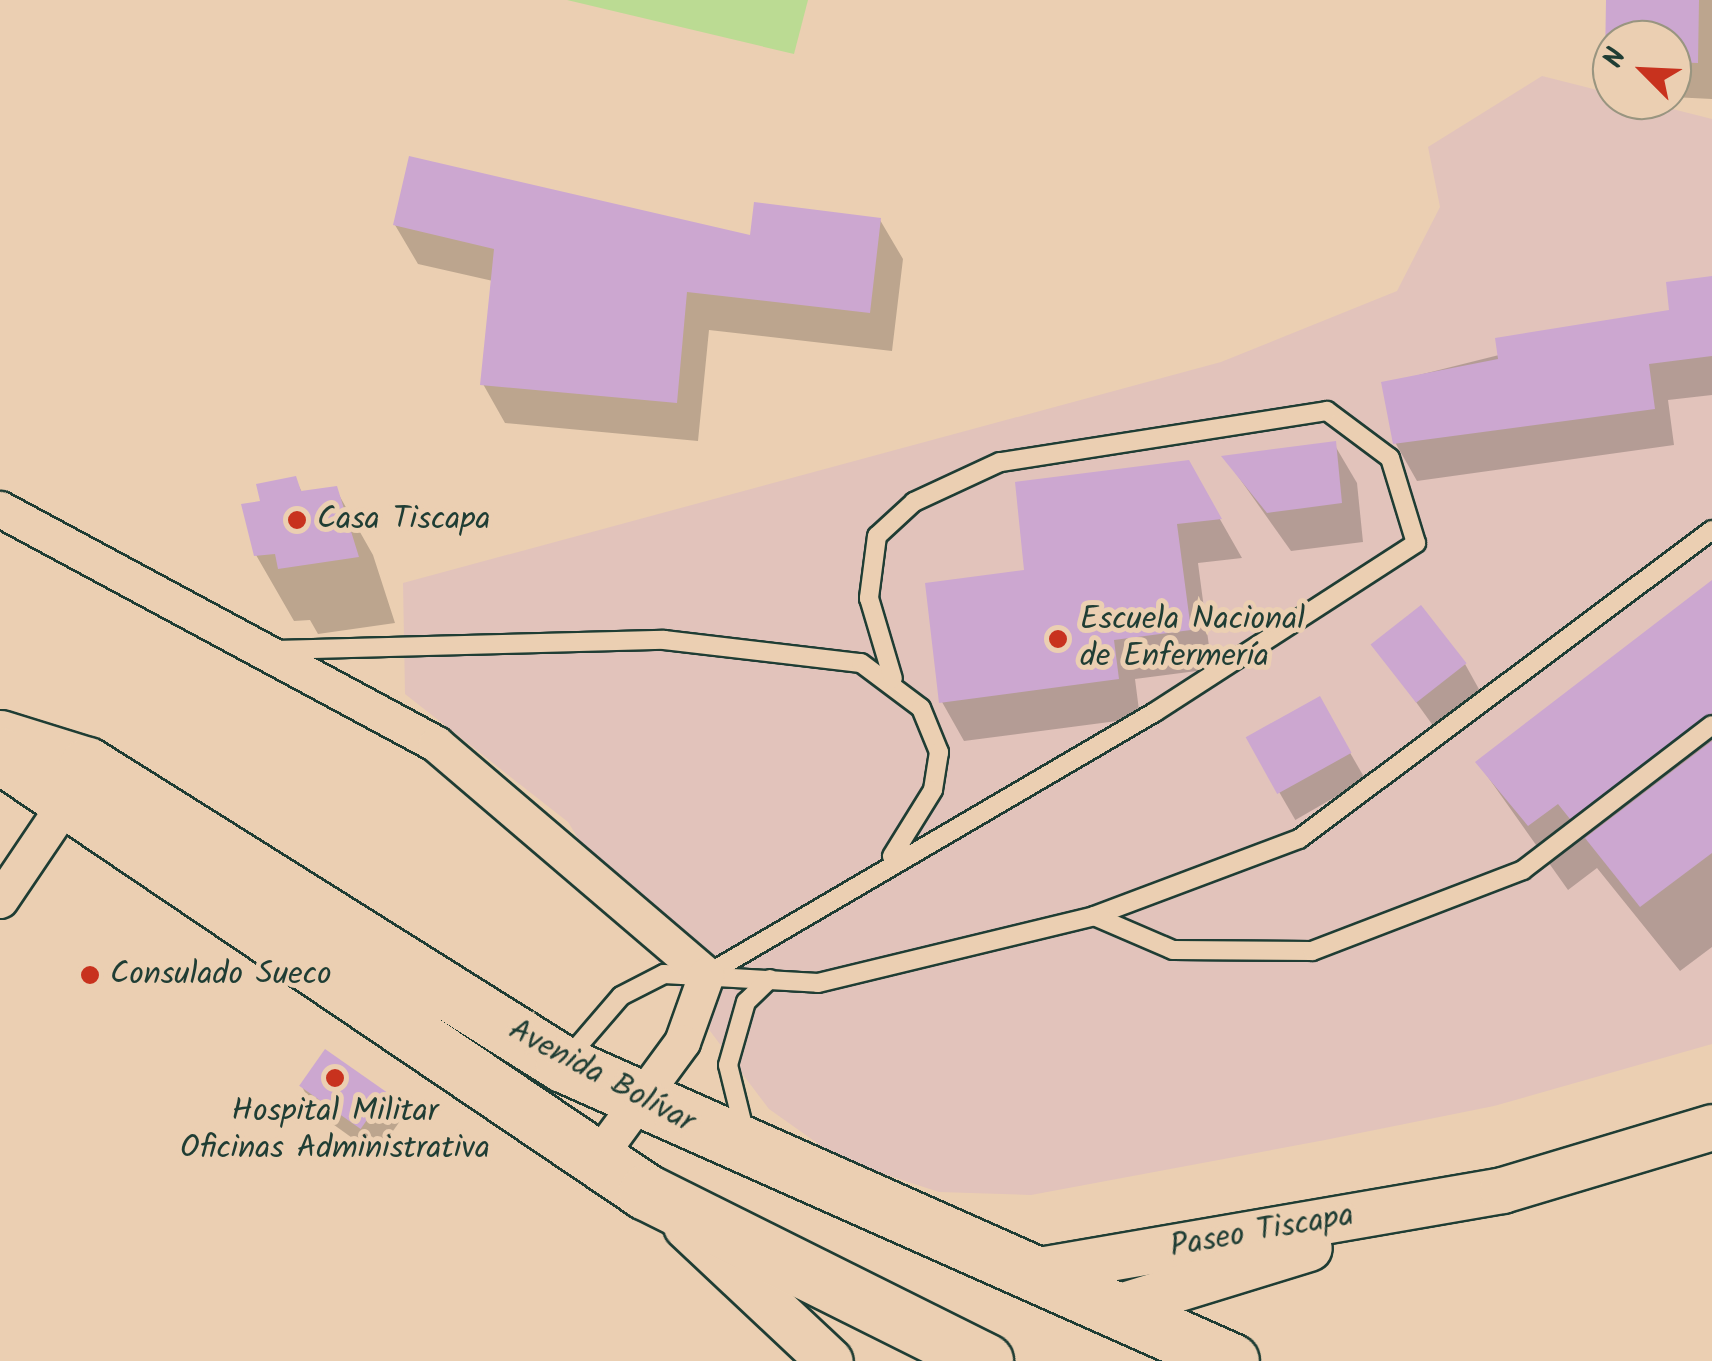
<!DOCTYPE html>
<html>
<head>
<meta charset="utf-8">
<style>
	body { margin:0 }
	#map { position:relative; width:1712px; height:1361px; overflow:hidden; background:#ebcfb2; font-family:Kalam,sans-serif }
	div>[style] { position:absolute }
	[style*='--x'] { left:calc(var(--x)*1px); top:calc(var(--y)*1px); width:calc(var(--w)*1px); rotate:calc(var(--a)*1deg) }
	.built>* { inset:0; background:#e2c3bb }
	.green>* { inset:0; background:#bbdb93 }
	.shadow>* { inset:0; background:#0003; transform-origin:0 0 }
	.building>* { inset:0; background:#cca7d0; transform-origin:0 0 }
	.roads { filter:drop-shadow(2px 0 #1f3d34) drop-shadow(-2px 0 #1f3d34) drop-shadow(0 2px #1f3d34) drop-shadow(0 -2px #1f3d34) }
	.service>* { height:18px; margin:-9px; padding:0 9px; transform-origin:9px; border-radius:9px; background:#ebcfb2 }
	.minor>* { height:35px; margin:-17.5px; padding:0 17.5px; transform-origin:17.5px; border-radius:17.5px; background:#ebcfb2 }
	.tertiary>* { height:45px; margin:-22.5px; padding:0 22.5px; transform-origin:22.5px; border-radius:22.5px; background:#ebcfb2 }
	.trunk>* { height:55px; margin:-27.5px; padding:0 27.5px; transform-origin:27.5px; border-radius:27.5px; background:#ebcfb2 }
	.dots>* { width:28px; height:28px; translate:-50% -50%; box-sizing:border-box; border:5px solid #ebcfb2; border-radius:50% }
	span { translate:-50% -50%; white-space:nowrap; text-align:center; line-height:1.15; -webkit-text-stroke:10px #ebcfb2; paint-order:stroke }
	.poi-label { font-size:32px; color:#1f3d34 }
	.left { translate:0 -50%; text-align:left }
	.street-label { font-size:32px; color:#1f3d34 }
	.north { position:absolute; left:1592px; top:20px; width:100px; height:100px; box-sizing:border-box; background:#ebcfb2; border:2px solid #999580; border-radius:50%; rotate:294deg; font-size:28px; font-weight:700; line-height:40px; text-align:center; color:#1f3d34 }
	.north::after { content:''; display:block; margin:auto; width:35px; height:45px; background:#c8321e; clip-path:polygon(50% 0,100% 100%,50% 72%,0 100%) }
</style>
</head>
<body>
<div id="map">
	<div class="built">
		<i style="clip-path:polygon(1542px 76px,1712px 119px,1712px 1044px,1494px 1106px,1325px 1140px,1031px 1195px,939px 1192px,841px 1160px,769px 1109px,639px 937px,568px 822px,405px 694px,403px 583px,1221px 362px,1397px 291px,1440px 207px,1428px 147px)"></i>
	</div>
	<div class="green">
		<i style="clip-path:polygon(567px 0,808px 0,794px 54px)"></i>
	</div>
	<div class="shadow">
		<i style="clip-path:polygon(1609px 0,1712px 0,1712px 99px,1672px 97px,1672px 40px,1612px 40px,1612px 68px)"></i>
		<i style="clip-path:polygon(880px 220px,903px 259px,892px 351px,709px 330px,698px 441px,505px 423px,483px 384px,493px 281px,418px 264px,395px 225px,752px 238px)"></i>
		<i style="clip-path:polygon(1712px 279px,1712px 395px,1668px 400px,1674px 445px,1417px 481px,1396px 444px,1383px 384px,1672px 312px)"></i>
		<i style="clip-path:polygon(1334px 444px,1357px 483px,1363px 542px,1291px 551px,1225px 458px)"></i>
		<i style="clip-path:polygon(1188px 463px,1242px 558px,1198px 563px,1212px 669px,1135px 679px,1140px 718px,964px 741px,942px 702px,1027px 572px)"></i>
		<i style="clip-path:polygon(295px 479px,303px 494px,335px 488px,373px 555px,395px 623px,318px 634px,310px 620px,294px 621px,256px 555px,263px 503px)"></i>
		<i style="clip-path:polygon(1712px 583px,1712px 947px,1680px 971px,1597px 868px,1568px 890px,1478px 763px)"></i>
		<i style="clip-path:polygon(1375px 645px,1465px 664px,1480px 691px,1434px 727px)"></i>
		<i style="left:1319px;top:699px;width:93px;height:81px;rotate:60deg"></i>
		<i style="clip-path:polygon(301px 1085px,385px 1094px,400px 1121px,376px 1155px,316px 1112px)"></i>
	</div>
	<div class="building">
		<i style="clip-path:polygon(1606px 0,1699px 0,1698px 63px,1672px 62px,1672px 40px,1612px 40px,1605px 61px)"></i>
		<i style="clip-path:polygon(409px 156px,750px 235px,754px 202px,881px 218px,870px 313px,687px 292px,677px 403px,480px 385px,494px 249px,393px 225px)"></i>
		<i style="clip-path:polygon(1712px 276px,1712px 356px,1649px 364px,1655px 409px,1393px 444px,1381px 382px,1498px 359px,1495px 338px,1669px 310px,1666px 282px)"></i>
		<i style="clip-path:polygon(1336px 441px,1342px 503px,1267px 513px,1221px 456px)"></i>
		<i style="clip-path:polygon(1189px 460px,1222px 519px,1177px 524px,1191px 630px,1114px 640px,1119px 679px,939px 703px,925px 583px,1024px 570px,1015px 482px)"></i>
		<i style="clip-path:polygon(296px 476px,301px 491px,337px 486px,359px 557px,278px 569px,275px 554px,254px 556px,241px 504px,260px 501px,256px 484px)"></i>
		<i style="clip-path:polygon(1712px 580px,1712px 713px,1570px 819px,1558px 804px,1528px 826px,1475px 762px)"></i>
		<i style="left:1421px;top:605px;width:74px;height:64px;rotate:52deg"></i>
		<i style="left:1320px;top:696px;width:65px;height:85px;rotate:61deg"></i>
		<i style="clip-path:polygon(1712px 741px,1712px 853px,1640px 907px,1585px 838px)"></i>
		<i style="left:325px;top:1049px;width:75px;height:45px;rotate:35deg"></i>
	</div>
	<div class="roads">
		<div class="service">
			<i style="--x:275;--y:650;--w:389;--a:-1.5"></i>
			<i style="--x:664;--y:640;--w:198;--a:6.7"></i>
			<i style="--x:861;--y:663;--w:75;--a:36.9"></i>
			<i style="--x:921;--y:708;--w:48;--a:67.8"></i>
			<i style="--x:939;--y:752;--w:38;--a:99"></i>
			<i style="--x:933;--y:790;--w:78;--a:121.8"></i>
			<i style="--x:1094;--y:916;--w:219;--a:-20.6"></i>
			<i style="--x:1299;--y:839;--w:516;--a:-36.8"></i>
			<i style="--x:706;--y:975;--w:520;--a:-30.36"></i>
			<i style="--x:1155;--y:712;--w:311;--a:-32.9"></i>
			<i style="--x:1416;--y:543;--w:89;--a:-107"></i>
			<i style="--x:1390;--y:458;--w:79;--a:-143.3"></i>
			<i style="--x:1327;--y:411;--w:331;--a:171.1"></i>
			<i style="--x:1000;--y:462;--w:95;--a:155.1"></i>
			<i style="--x:914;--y:502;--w:50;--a:137.4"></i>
			<i style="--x:877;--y:536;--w:63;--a:97.4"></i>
			<i style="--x:869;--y:598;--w:84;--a:73.5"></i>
			<i style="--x:566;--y:1060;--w:84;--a:-49.3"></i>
			<i style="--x:621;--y:996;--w:48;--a:-27.1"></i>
			<i style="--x:664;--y:974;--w:154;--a:3.3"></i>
			<i style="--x:818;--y:983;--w:284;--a:-13.6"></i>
			<i style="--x:1094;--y:916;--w:86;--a:23.3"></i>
			<i style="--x:1173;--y:950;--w:139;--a:0.4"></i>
			<i style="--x:1312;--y:951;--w:226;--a:-21"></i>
			<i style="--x:1523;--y:870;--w:238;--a:-37.5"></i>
			<i style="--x:745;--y:1134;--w:71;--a:-103.8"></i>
			<i style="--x:728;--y:1065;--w:66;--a:-74.1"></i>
			<i style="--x:746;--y:1002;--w:33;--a:-44"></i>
		</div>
		<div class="minor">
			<i style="--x:0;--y:509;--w:495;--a:28.3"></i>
			<i style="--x:436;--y:744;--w:355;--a:40.5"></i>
			<i style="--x:706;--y:975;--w:71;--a:109.7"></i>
			<i style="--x:682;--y:1042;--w:145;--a:126.3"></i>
			<i style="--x:0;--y:900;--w:115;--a:-56"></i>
		</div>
		<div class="tertiary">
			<i style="--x:686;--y:1226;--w:197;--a:43.2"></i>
			<i style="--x:1022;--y:1273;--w:487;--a:-9.8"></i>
			<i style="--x:1502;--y:1190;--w:219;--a:-16.7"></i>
			<i style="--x:1107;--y:1310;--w:211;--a:-17.1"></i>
		</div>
		<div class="trunk">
			<i style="--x:0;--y:738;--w:91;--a:17.2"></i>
			<i style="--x:87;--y:765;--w:562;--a:32.14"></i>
			<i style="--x:563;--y:1064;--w:731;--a:23.97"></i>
			<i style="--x:0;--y:755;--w:780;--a:34.08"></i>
			<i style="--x:646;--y:1192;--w:379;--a:26.5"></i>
		</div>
	</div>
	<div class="dots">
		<i style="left:297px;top:520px;background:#c8321e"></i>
		<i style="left:1058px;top:639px;background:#c8321e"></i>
		<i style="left:90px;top:975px;background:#c8321e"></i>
		<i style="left:335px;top:1078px;background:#c8321e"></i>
	</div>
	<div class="poi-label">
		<span class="left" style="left:317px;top:520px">Casa Tiscapa</span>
		<span class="left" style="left:1080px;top:639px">Escuela Nacional<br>de Enfermería</span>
		<span class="left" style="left:110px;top:975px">Consulado Sueco</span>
		<span style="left:335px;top:1131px">Hospital Militar<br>Oficinas Administrativa</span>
	</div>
	<div class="street-label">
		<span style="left:601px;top:1077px;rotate:28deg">Avenida Bolívar</span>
		<span style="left:1262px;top:1232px;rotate:-10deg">Paseo Tiscapa</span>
	</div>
	<div class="north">N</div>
</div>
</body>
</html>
